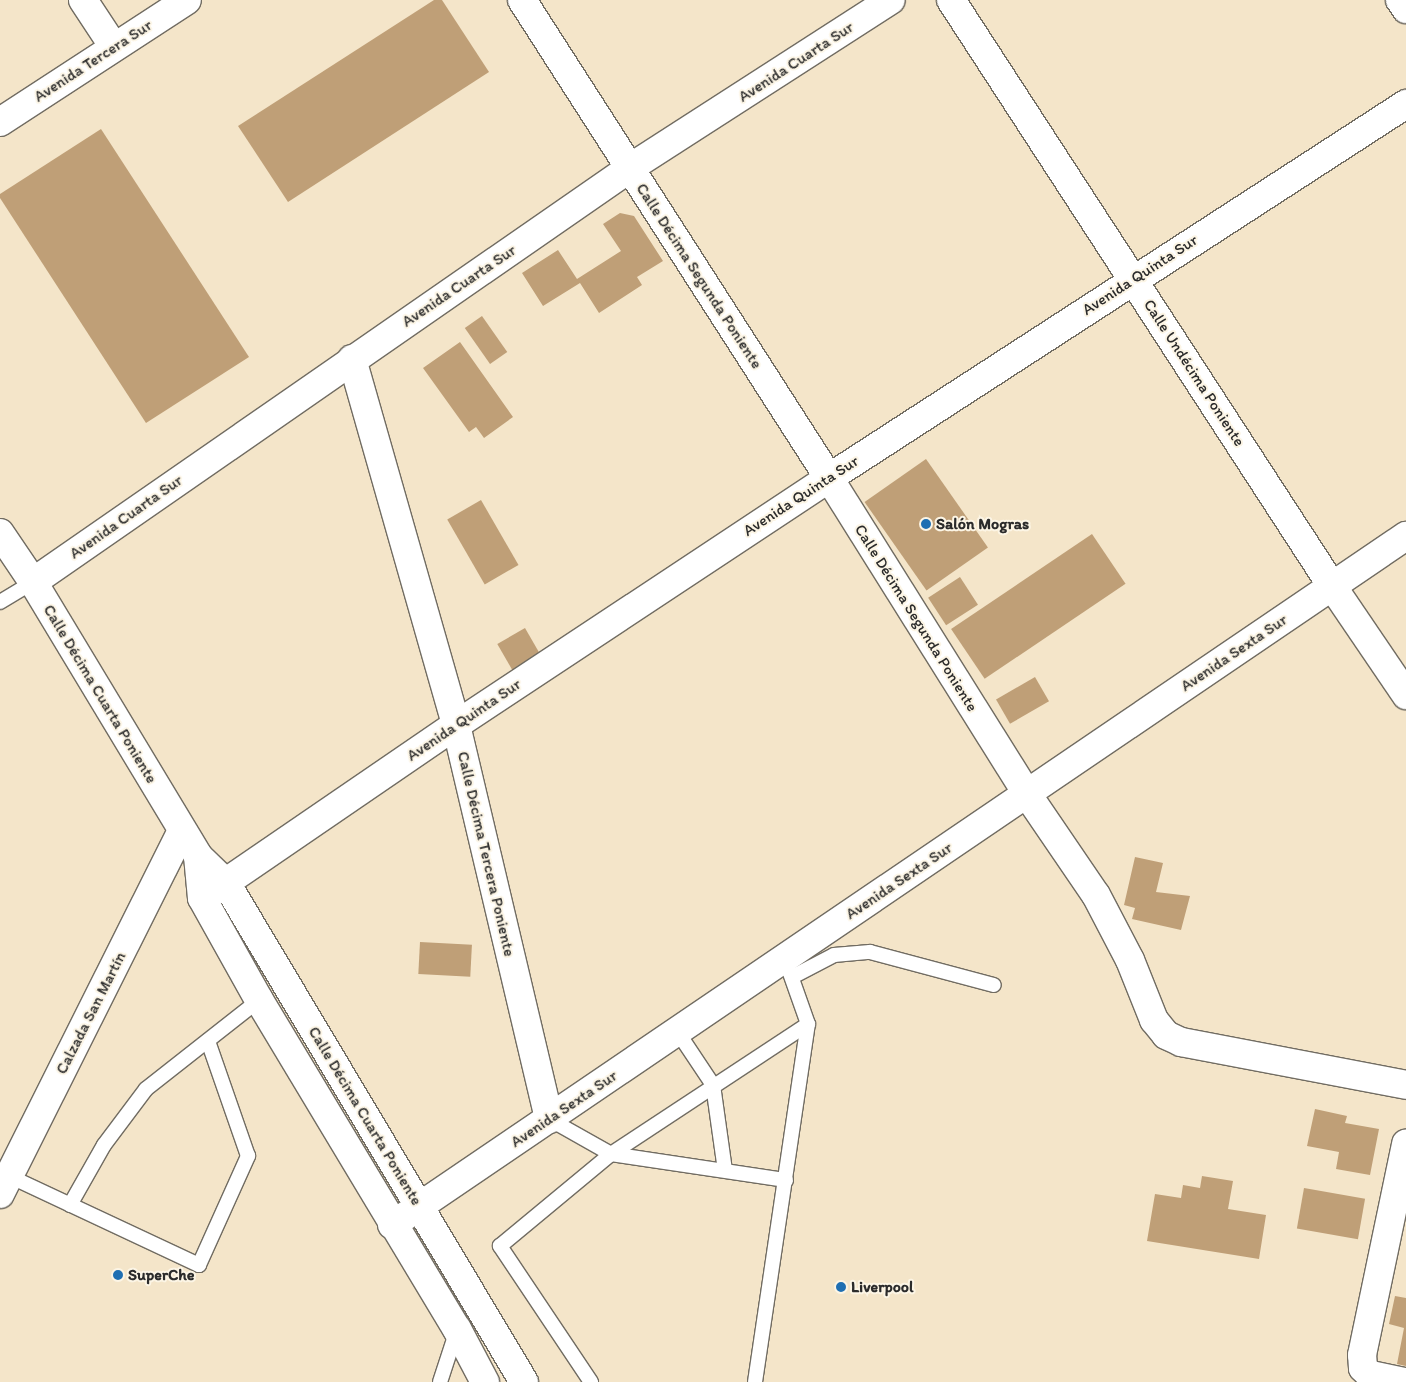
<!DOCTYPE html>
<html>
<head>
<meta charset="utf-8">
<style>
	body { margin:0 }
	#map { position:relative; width:1406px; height:1382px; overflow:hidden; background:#f4e5c9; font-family:Itim,sans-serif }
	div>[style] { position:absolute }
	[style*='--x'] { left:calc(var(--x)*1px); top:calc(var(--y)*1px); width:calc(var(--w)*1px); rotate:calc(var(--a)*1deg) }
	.building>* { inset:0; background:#bf9f77; transform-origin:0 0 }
	.roads { filter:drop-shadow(1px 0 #716c62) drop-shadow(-1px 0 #716c62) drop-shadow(0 1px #716c62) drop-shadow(0 -1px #716c62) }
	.service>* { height:14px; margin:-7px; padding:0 7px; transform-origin:7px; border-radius:7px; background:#fff }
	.minor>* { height:28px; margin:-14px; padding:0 14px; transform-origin:14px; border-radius:14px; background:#fff }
	.tertiary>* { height:28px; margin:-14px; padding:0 14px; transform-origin:14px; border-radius:14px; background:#fff }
	.dots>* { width:14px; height:14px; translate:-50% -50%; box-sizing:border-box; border:2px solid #fcf5e5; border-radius:50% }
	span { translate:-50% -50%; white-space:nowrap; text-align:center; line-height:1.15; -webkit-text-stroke:4px #fcf5e5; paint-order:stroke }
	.street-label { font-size:16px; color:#2b2b2b }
	.poi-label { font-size:16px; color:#2b2b2b; font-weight:700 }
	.left { translate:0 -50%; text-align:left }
</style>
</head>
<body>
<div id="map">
	<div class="building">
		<i style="clip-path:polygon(434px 0,442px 0,489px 72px,288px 202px,238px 126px)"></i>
		<i style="clip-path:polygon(101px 129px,249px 357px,146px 423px,0 198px,0 194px)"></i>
		<i style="clip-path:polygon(620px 213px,634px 216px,663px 261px,637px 277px,642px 285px,599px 313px,580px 283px,543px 306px,522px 273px,558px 250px,577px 279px,621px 251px,603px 224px)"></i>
		<i style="left:482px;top:316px;width:44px;height:21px;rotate:55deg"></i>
		<i style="clip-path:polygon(460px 342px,513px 417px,484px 438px,476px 427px,469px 432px,423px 368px)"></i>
		<i style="left:926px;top:459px;width:108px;height:75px;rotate:55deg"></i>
		<i style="left:481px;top:500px;width:75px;height:39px;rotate:60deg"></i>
		<i style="left:1092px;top:534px;width:60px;height:170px;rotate:56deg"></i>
		<i style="left:960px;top:577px;width:33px;height:38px;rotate:57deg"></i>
		<i style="left:525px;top:628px;width:34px;height:32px;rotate:60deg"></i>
		<i style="left:1035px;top:677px;width:28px;height:45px;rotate:60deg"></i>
		<i style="clip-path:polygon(1135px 857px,1163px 863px,1156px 892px,1190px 896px,1181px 930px,1132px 919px,1135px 908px,1124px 905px)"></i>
		<i style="left:420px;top:942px;width:52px;height:32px;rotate:3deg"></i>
		<i style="clip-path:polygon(1315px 1109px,1347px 1116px,1345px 1123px,1379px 1129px,1370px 1175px,1336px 1169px,1339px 1152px,1307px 1146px)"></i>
		<i style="clip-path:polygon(1202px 1176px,1233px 1181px,1228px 1209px,1266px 1215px,1259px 1259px,1147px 1241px,1155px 1194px,1181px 1198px,1183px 1185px,1200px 1188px)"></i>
		<i style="left:1304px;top:1188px;width:62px;height:41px;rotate:10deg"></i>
		<i style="clip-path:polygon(1395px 1296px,1406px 1298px,1406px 1366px,1397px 1364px,1404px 1328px,1389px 1324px)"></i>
	</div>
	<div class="roads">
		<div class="service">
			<i style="--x:0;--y:602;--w:39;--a:-31"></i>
			<i style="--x:792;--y:977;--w:47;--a:-27.6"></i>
			<i style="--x:834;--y:955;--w:36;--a:-5"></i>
			<i style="--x:870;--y:952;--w:128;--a:14.9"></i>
			<i style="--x:677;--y:1031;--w:65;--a:56.3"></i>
			<i style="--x:713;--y:1085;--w:86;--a:82"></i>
			<i style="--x:549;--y:1119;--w:71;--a:29.4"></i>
			<i style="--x:611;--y:1154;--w:177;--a:8.5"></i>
			<i style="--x:9;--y:1176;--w:210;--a:25.1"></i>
			<i style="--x:199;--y:1265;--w:120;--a:-65.8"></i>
			<i style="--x:248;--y:1156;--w:122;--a:-109.2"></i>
			<i style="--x:70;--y:1205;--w:69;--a:-60.5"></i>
			<i style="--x:104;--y:1145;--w:70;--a:-53.1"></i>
			<i style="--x:146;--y:1089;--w:144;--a:-38.2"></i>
			<i style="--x:440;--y:1382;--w:55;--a:-71.9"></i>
			<i style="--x:591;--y:1382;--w:164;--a:-123.8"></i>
			<i style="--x:500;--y:1246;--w:144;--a:-39.7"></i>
			<i style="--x:611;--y:1154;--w:236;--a:-33.4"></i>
			<i style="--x:755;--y:1382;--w:362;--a:-81.6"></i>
			<i style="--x:808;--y:1024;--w:69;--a:-109.5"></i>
		</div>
		<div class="minor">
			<i style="--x:83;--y:0;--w:56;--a:56.6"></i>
			<i style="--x:522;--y:0;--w:568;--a:57.29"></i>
			<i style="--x:829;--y:478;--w:373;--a:57.9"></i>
			<i style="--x:1027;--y:794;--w:122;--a:55.7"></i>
			<i style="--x:1096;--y:895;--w:73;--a:62.4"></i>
			<i style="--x:1130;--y:960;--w:65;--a:68.2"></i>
			<i style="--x:1154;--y:1020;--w:19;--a:51"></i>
			<i style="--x:1166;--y:1035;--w:17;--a:25"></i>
			<i style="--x:1181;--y:1042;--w:229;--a:10.8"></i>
			<i style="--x:951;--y:0;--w:699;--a:56.97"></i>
			<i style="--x:1332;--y:586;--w:132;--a:55.8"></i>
			<i style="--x:1400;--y:0;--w:11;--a:56"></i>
			<i style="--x:0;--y:122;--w:223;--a:-33.1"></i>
			<i style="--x:352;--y:359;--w:380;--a:74.1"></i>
			<i style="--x:456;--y:725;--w:405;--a:76.7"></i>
			<i style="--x:33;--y:582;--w:727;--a:-34.74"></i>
			<i style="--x:630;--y:168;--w:310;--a:-32.8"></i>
			<i style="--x:206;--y:896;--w:303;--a:-34.4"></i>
			<i style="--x:456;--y:725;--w:447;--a:-33.5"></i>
			<i style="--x:829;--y:478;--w:688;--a:-32.95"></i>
			<i style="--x:392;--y:1225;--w:1226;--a:-34.2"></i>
			<i style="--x:1404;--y:1382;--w:35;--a:-168"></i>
			<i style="--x:1370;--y:1375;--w:10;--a:-135"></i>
			<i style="--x:1363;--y:1368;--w:13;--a:-94"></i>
			<i style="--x:1362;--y:1355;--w:216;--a:-78.2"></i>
		</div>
		<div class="tertiary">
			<i style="--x:0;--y:533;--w:59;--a:56"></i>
			<i style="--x:33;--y:582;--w:320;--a:58.9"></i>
			<i style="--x:198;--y:856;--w:39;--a:44"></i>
			<i style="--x:226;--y:883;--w:581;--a:59.15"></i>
			<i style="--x:198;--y:856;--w:42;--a:84.6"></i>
			<i style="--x:202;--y:898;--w:117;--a:60.8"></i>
			<i style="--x:259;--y:1000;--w:384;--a:59"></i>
			<i style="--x:457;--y:1329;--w:60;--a:62.2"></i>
			<i style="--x:0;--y:1194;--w:406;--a:-63.4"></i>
		</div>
	</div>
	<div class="dots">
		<i style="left:926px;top:524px;background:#1f6fb2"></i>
		<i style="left:118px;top:1275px;background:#1f6fb2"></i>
		<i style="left:841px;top:1287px;background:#1f6fb2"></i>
	</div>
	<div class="street-label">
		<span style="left:93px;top:61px;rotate:-33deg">Avenida Tercera Sur</span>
		<span style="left:796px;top:62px;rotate:-33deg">Avenida Cuarta Sur</span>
		<span style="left:1140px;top:275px;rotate:-33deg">Avenida Quinta Sur</span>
		<span style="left:699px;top:276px;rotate:57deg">Calle Décima Segunda Poniente</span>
		<span style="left:459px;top:286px;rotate:-34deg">Avenida Cuarta Sur</span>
		<span style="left:1194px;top:373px;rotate:57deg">Calle Undécima Poniente</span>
		<span style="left:801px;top:496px;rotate:-33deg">Avenida Quinta Sur</span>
		<span style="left:126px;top:517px;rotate:-35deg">Avenida Cuarta Sur</span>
		<span style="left:916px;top:618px;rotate:58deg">Calle Décima Segunda Poniente</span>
		<span style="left:1234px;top:653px;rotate:-34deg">Avenida Sexta Sur</span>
		<span style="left:100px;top:694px;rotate:59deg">Calle Décima Cuarta Poniente</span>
		<span style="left:464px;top:720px;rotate:-34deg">Avenida Quinta Sur</span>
		<span style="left:486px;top:854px;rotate:77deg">Calle Décima Tercera Poniente</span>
		<span style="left:899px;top:881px;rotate:-34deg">Avenida Sexta Sur</span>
		<span style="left:91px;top:1013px;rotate:-63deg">Calzada San Martín</span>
		<span style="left:564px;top:1109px;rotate:-34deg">Avenida Sexta Sur</span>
		<span style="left:365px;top:1116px;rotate:59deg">Calle Décima Cuarta Poniente</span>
	</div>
	<div class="poi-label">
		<span class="left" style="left:936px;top:524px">Salón Mogras</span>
		<span class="left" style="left:128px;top:1275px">SuperChe</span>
		<span class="left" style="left:851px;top:1287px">Liverpool</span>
	</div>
</div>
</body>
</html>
